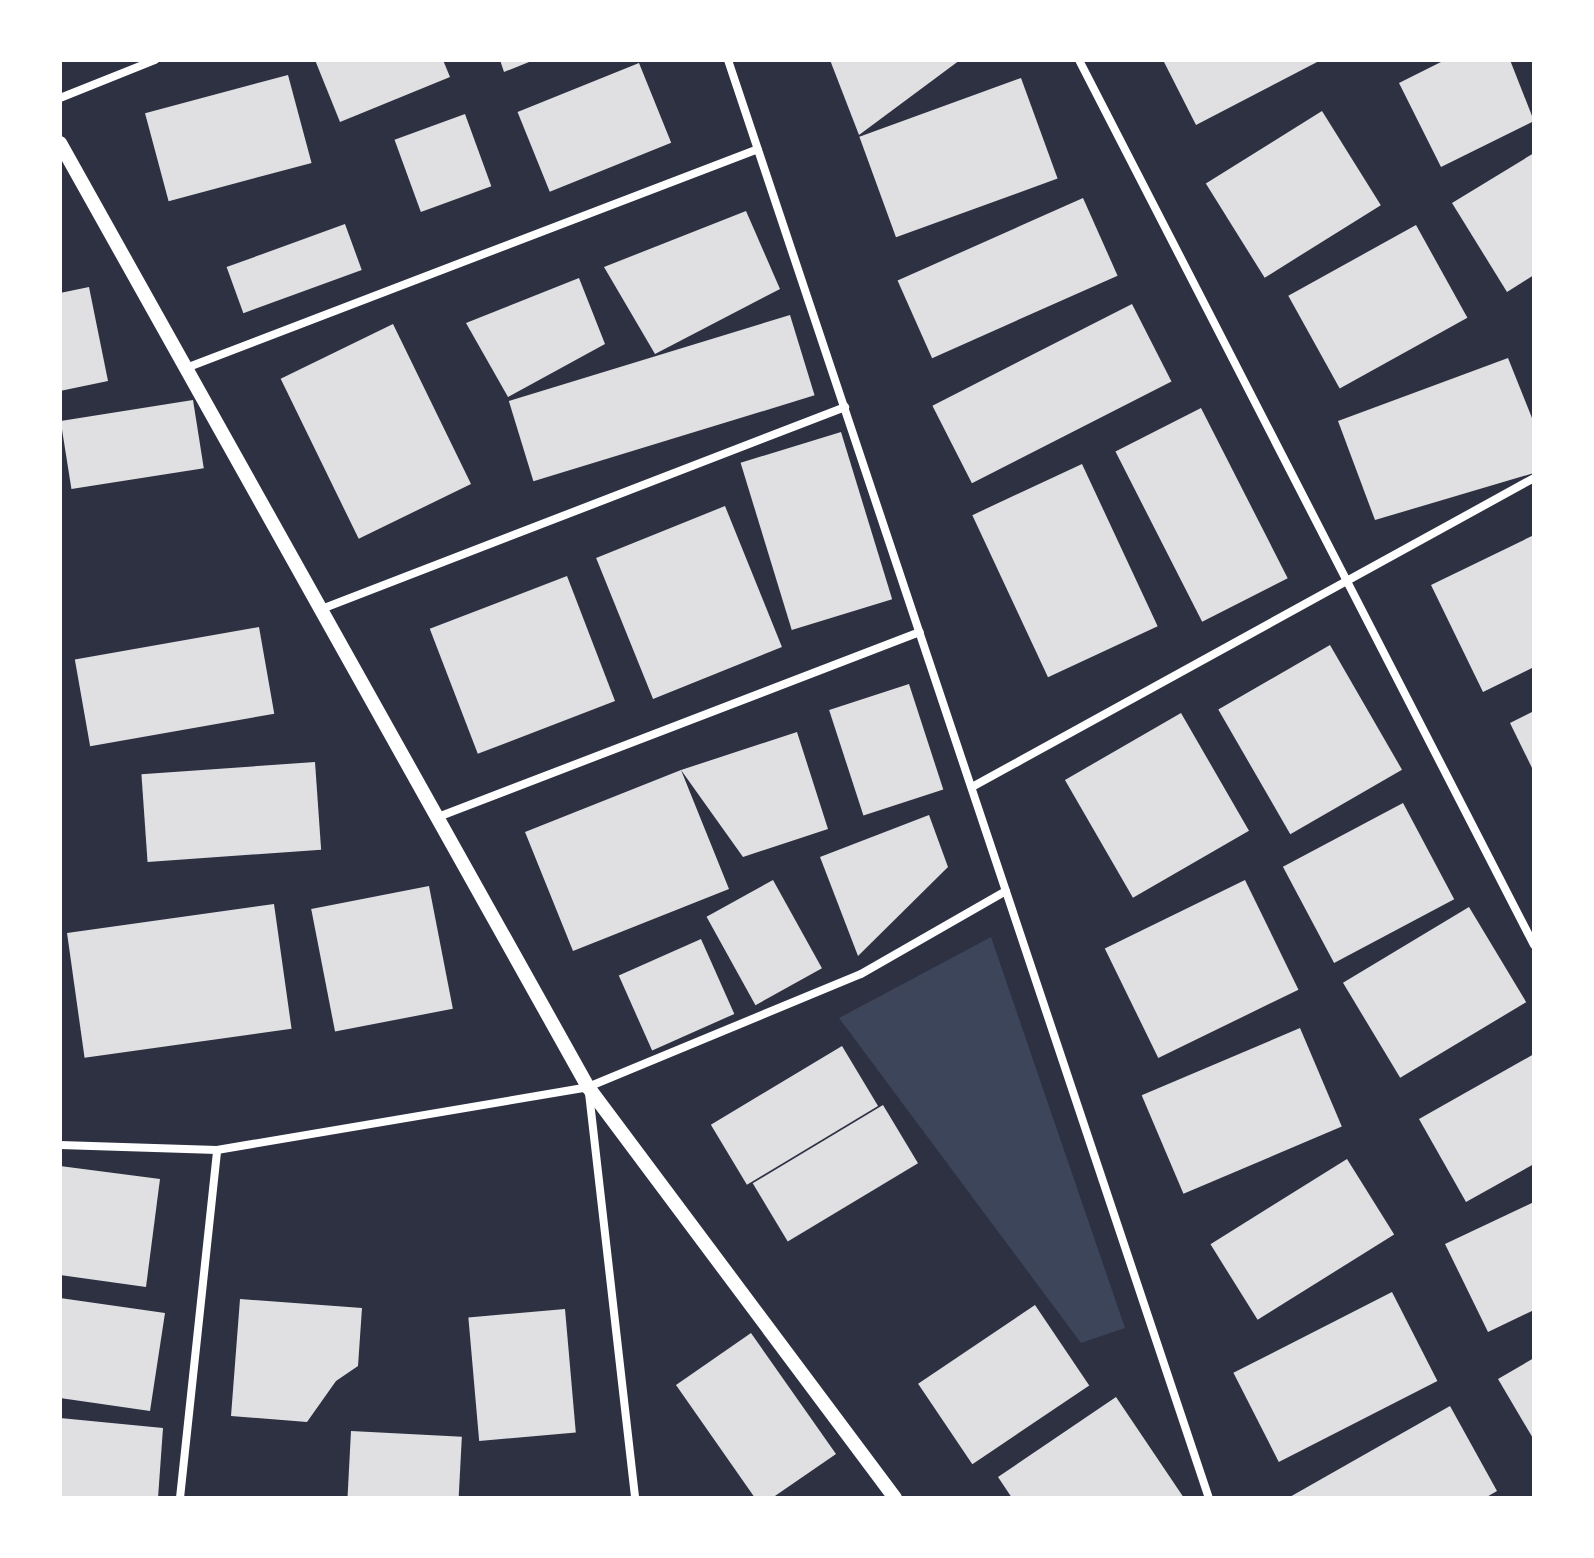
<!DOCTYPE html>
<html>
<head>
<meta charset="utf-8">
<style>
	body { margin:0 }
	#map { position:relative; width:1594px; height:1558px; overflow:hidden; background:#2d3142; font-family:"Source Serif 4",serif }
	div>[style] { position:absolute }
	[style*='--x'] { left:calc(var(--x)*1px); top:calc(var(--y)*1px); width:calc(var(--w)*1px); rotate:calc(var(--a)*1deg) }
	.green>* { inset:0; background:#3c4559 }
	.building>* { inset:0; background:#e0e0e3; transform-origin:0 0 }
	.minor>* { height:8px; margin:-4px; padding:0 4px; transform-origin:4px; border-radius:4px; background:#fff }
	.tertiary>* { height:14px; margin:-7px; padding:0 7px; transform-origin:7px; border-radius:7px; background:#fff }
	span { translate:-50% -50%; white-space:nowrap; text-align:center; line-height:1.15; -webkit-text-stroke:7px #fff; paint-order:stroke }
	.frame { position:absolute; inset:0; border:62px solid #fff; pointer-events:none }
</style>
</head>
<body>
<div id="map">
	<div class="green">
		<i style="clip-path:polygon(991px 937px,1125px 1328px,1081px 1343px,839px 1018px)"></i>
	</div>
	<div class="building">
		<i style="clip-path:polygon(315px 60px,443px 60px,450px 77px,340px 122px)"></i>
		<i style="clip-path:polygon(500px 60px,534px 60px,504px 72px)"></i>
		<i style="clip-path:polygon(830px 60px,960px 60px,859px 135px)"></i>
		<i style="clip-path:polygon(1163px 60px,1321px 60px,1196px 125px)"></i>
		<i style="clip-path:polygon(1445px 60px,1510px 60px,1534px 121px,1441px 167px,1399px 83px)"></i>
		<i style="left:639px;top:63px;width:86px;height:131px;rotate:68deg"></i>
		<i style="left:288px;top:75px;width:91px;height:148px;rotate:75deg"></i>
		<i style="left:1021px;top:78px;width:107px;height:172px;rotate:70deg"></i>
		<i style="left:1322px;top:111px;width:111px;height:137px;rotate:58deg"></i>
		<i style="left:465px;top:114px;width:77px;height:75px;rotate:70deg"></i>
		<i style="clip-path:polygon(1534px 153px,1534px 275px,1507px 292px,1452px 203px)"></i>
		<i style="left:1083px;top:198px;width:85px;height:203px;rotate:66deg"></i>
		<i style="clip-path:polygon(746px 211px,780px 289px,655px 354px,604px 267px)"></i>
		<i style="left:345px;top:224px;width:49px;height:126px;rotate:70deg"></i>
		<i style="left:1416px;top:225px;width:106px;height:146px;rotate:61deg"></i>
		<i style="clip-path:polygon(579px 278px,605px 344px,508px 397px,466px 323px)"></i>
		<i style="clip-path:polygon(89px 287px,108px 381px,60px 391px,60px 293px)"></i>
		<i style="left:1132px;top:304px;width:87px;height:224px;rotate:63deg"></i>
		<i style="left:790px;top:315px;width:84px;height:294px;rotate:73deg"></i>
		<i style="left:393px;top:324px;width:178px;height:125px;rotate:64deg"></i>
		<i style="clip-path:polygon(1508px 358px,1534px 423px,1534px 473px,1375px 520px,1338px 421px)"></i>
		<i style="left:193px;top:400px;width:69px;height:134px;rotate:81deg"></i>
		<i style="left:1201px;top:408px;width:191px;height:96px;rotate:63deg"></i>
		<i style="left:841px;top:432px;width:175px;height:105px;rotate:73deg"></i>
		<i style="left:1082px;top:464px;width:179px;height:121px;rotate:65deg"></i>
		<i style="left:725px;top:506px;width:152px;height:139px;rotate:68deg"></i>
		<i style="clip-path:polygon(1534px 535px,1534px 667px,1483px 692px,1431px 585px)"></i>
		<i style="left:567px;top:576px;width:134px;height:147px;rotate:69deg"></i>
		<i style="left:259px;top:627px;width:88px;height:187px;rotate:80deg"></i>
		<i style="left:1330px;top:645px;width:144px;height:129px;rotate:60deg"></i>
		<i style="left:909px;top:684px;width:111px;height:84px;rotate:72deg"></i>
		<i style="clip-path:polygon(1534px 711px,1534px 772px,1510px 723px)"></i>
		<i style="left:1181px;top:713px;width:136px;height:134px;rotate:60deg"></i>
		<i style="clip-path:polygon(797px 732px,828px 829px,743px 857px,681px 770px,729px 889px,573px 951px,525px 832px,681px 770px)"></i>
		<i style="left:315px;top:762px;width:88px;height:174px;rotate:86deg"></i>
		<i style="left:1403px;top:803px;width:109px;height:136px;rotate:62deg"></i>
		<i style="clip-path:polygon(929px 815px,948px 867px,858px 956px,820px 857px)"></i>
		<i style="left:773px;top:880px;width:101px;height:76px;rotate:61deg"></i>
		<i style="left:1245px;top:880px;width:122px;height:156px;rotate:64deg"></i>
		<i style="left:429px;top:886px;width:125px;height:120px;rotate:79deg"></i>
		<i style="left:274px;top:904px;width:126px;height:209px;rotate:82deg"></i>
		<i style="left:1469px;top:907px;width:111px;height:147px;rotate:59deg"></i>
		<i style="left:701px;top:939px;width:82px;height:90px;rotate:66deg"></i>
		<i style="left:1300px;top:1028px;width:107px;height:172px;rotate:67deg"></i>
		<i style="left:842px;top:1046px;width:70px;height:153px;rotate:59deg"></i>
		<i style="clip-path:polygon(1534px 1054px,1534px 1164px,1466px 1202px,1419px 1119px)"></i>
		<i style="left:883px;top:1105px;width:68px;height:152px;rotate:59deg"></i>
		<i style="left:1347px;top:1159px;width:89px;height:161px;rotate:58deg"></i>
		<i style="clip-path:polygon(60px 1166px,160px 1179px,146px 1287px,60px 1275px)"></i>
		<i style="clip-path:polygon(1534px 1202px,1534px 1310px,1488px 1332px,1445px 1244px)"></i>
		<i style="left:1392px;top:1292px;width:100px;height:178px;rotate:63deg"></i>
		<i style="clip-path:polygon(60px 1298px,165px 1313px,150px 1411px,60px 1398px)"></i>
		<i style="clip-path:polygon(240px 1299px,362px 1308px,358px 1366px,336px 1381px,307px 1422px,231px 1416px)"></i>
		<i style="left:1035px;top:1305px;width:97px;height:141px;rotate:56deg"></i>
		<i style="left:565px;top:1309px;width:124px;height:97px;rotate:85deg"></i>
		<i style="clip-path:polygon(751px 1333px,836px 1454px,772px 1498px,755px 1498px,676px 1385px)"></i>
		<i style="clip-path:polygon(1534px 1358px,1534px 1440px,1498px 1379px)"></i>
		<i style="clip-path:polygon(1116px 1397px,1184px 1498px,1012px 1498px,998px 1477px)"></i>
		<i style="clip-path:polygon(1450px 1406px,1497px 1491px,1485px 1498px,1288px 1498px)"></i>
		<i style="clip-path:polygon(60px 1418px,163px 1428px,158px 1498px,60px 1498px)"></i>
		<i style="left:351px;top:1431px;width:111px;height:65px;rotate:3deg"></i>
	</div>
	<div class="minor">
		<i style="--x:728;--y:60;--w:1516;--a:71.51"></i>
		<i style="--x:1079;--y:60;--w:995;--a:62.79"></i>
		<i style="--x:60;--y:98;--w:102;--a:-21.8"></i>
		<i style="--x:186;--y:368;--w:612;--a:-20.95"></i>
		<i style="--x:319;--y:610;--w:564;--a:-21.1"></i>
		<i style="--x:972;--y:787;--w:641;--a:-28.8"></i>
		<i style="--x:438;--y:817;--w:516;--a:-21"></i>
		<i style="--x:589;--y:1093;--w:408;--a:83.5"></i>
		<i style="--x:60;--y:1145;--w:157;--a:1.8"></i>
		<i style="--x:217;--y:1150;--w:376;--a:-9.6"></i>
		<i style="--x:588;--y:1087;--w:295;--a:-22.5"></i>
		<i style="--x:861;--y:974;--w:167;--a:-29.8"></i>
		<i style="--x:180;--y:1498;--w:350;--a:-83.9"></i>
	</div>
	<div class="tertiary">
		<i style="--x:60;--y:143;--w:1082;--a:60.78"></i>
		<i style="--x:588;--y:1087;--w:513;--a:53.24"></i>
	</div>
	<div class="frame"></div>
</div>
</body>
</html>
